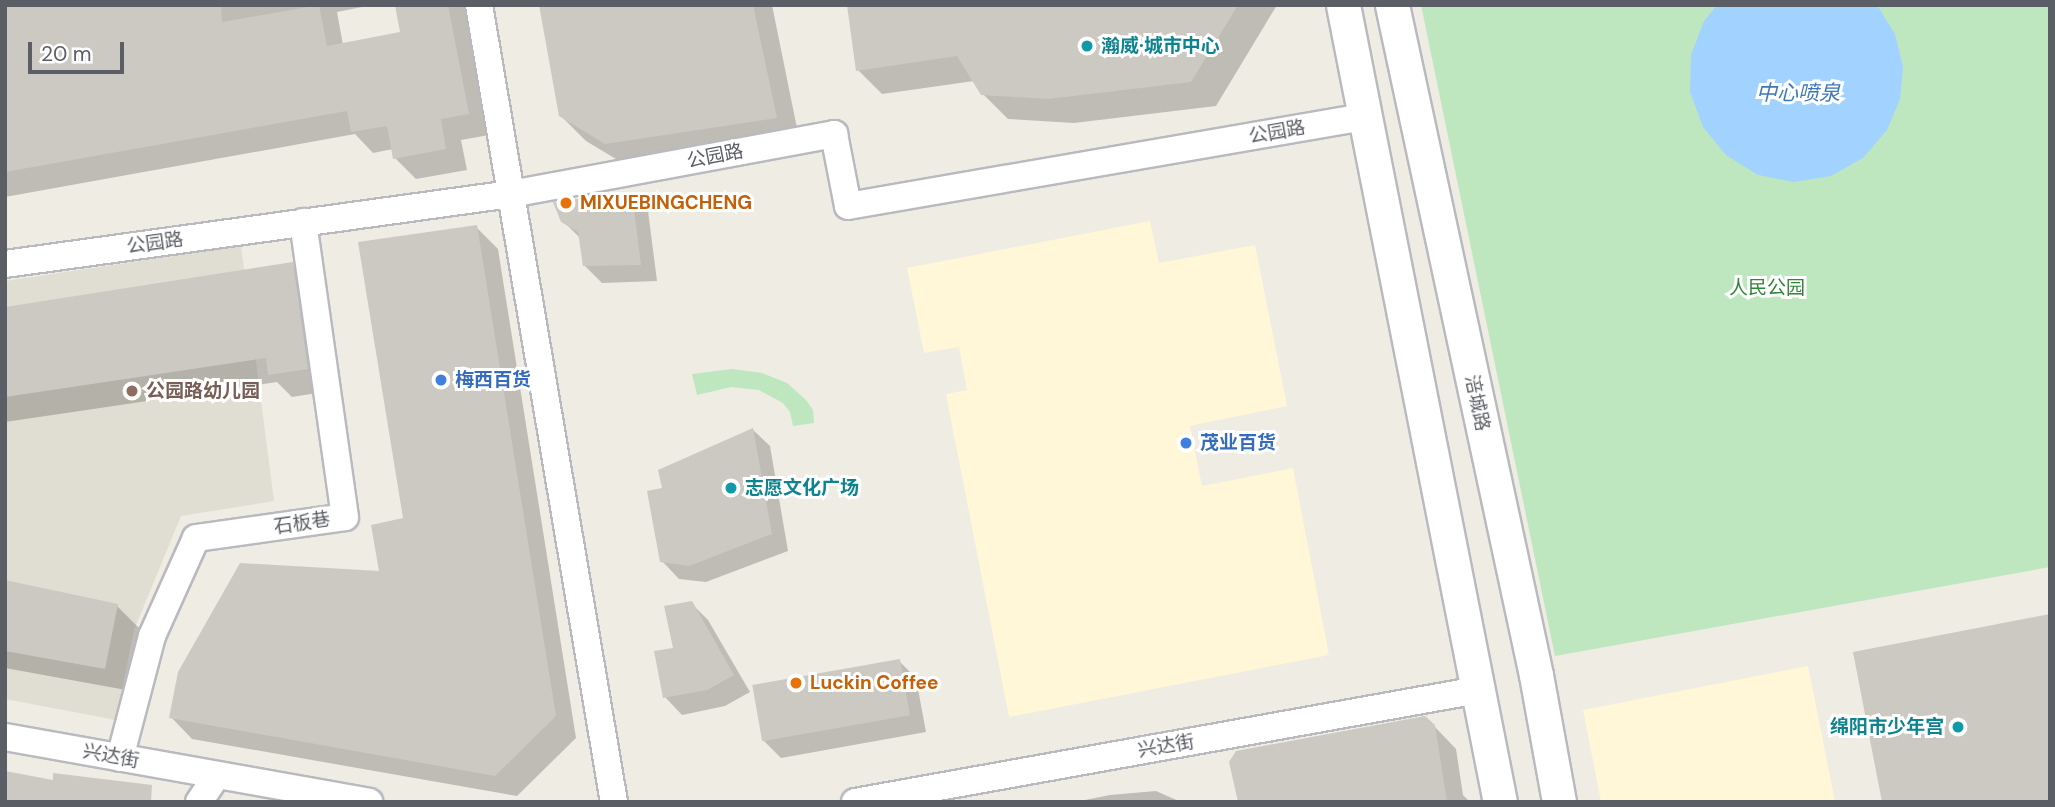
<!DOCTYPE html>
<html>
<head>
<meta charset="utf-8">
<style>
	body { margin:0 }
	#map { position:relative; width:2055px; height:807px; overflow:hidden; background:#eeece3; font-family:"DM Sans","Noto Sans SC",sans-serif }
	div>[style] { position:absolute }
	[style*='--x'] { left:calc(var(--x)*1px); top:calc(var(--y)*1px); width:calc(var(--w)*1px); rotate:calc(var(--a)*1deg) }
	.commercial>* { inset:0; background:#fff7d7 }
	.education>* { inset:0; background:#e0ded3 }
	.green>* { inset:0; background:#bee7c0 }
	.water>* { inset:0; background:#a2d2ff }
	.shadow>* { inset:0; background:#0003 }
	.building>* { inset:0; background:#cbc9c2; transform-origin:0 0 }
	.roads { filter:drop-shadow(2px 0 #b8babf) drop-shadow(-2px 0 #b8babf) drop-shadow(0 2px #b8babf) drop-shadow(0 -2px #b8babf) }
	.minor>* { height:26px; margin:-13px; padding:0 13px; transform-origin:13px; border-radius:13px; background:#fff }
	.tertiary>* { height:33px; margin:-16.5px; padding:0 16.5px; transform-origin:16.5px; border-radius:16.5px; background:#fff }
	.dots>* { width:19px; height:19px; translate:-50% -50%; box-sizing:border-box; border:4px solid #fff; border-radius:50% }
	span { translate:-50% -50%; white-space:nowrap; text-align:center; line-height:1.15; -webkit-text-stroke:6px #fff; paint-order:stroke }
	.culture-label { font-size:19px; color:#0d838f; font-weight:700 }
	.left { translate:0 -50%; text-align:left }
	.right { translate:-100% -50%; text-align:right }
	.street-label { font-size:19px; color:#5b5e64 }
	.food-label { font-size:19px; color:#c56008; font-weight:700 }
	.park-label { font-size:19px; color:#318539 }
	.shop-label { font-size:19px; color:#366cbe; font-weight:700 }
	.education-label { font-size:19px; color:#785e54; font-weight:700 }
	.water-label { font-size:21px; color:#3d77be; font-style:italic }
	.frame { position:absolute; inset:0; border:7px solid #5b5e64; pointer-events:none }
	.scale { position:absolute; left:28px; top:42px; width:96px; height:32px; box-sizing:border-box; border:4px solid #5b5e64; border-top:0; padding-left:9px; font-size:21px; line-height:24px; white-space:nowrap; color:#5b5e64; -webkit-text-stroke:5px #fff; paint-order:stroke }
</style>
</head>
<body>
<div id="map">
	<div class="commercial">
		<i style="clip-path:polygon(1150px 221px,1159px 263px,1255px 245px,1287px 406px,1190px 426px,1202px 486px,1293px 468px,1329px 655px,1009px 717px,946px 394px,967px 390px,959px 347px,924px 353px,907px 268px)"></i>
		<i style="clip-path:polygon(1808px 666px,1835px 802px,1601px 802px,1583px 710px)"></i>
	</div>
	<div class="education">
		<i style="clip-path:polygon(241px 246px,274px 501px,181px 516px,134px 630px,116px 720px,5px 699px,5px 281px)"></i>
	</div>
	<div class="green">
		<i style="clip-path:polygon(1421px 5px,2050px 5px,2050px 567px,1555px 656px)"></i>
		<i style="clip-path:polygon(732px 369px,762px 373px,787px 383px,806px 400px,813px 410px,814px 423px,793px 426px,790px 412px,783px 403px,759px 390px,731px 387px,697px 395px,692px 374px)"></i>
	</div>
	<div class="water">
		<i style="clip-path:polygon(1717px 5px,1877px 5px,1895px 34px,1903px 66px,1900px 99px,1887px 130px,1863px 158px,1831px 176px,1794px 182px,1758px 175px,1726px 155px,1703px 127px,1690px 92px,1691px 55px,1704px 21px)"></i>
	</div>
	<div class="shadow">
		<i style="clip-path:polygon(5px 5px,372px 5px,337px 12px,343px 45px,402px 34px,397px 5px,474px 5px,477px 20px,468px 22px,489px 135px,461px 140px,467px 170px,416px 179px,395px 158px,393px 149px,373px 153px,355px 134px,5px 197px)"></i>
		<i style="clip-path:polygon(541px 5px,772px 5px,800px 143px,631px 168px,586px 141px,561px 116px)"></i>
		<i style="clip-path:polygon(848px 5px,1277px 5px,1216px 106px,1074px 123px,1008px 119px,983px 94px,974px 81px,882px 94px,858px 70px)"></i>
		<i style="clip-path:polygon(631px 194px,648px 211px,657px 281px,602px 283px,585px 266px,581px 239px,563px 221px)"></i>
		<i style="clip-path:polygon(476px 227px,498px 249px,576px 738px,517px 796px,192px 739px,171px 717px,381px 573px,405px 519px)"></i>
		<i style="clip-path:polygon(292px 264px,315px 286px,330px 391px,292px 397px,277px 382px,5px 422px,5px 309px)"></i>
		<i style="clip-path:polygon(753px 430px,770px 446px,788px 551px,706px 582px,679px 579px,662px 561px,664px 490px)"></i>
		<i style="clip-path:polygon(5px 582px,117px 606px,139px 628px,126px 690px,5px 668px)"></i>
		<i style="clip-path:polygon(691px 603px,708px 620px,750px 692px,725px 706px,682px 715px,665px 697px,675px 649px)"></i>
		<i style="clip-path:polygon(899px 661px,916px 678px,926px 732px,781px 758px,764px 741px)"></i>
		<i style="clip-path:polygon(1434px 726px,1456px 749px,1463px 795px,1470px 802px,1239px 802px)"></i>
		<i style="clip-path:polygon(1156px 791px,1181px 802px,1075px 802px,1110px 795px)"></i>
	</div>
	<div class="building">
		<i style="clip-path:polygon(5px 5px,221px 5px,222px 22px,319px 5px,327px 46px,400px 32px,395px 5px,448px 5px,469px 114px,441px 119px,446px 149px,393px 159px,387px 126px,351px 132px,347px 111px,5px 172px)"></i>
		<i style="clip-path:polygon(539px 5px,753px 5px,777px 118px,605px 144px,559px 116px)"></i>
		<i style="clip-path:polygon(847px 5px,1238px 5px,1191px 82px,1048px 99px,981px 95px,957px 56px,856px 71px)"></i>
		<i style="clip-path:polygon(632px 192px,641px 265px,583px 266px,578px 232px,561px 222px,553px 202px)"></i>
		<i style="clip-path:polygon(477px 225px,556px 716px,495px 776px,169px 718px,178px 672px,240px 563px,379px 571px,371px 525px,403px 518px,358px 242px)"></i>
		<i style="clip-path:polygon(293px 262px,308px 369px,268px 375px,266px 358px,5px 397px,5px 307px)"></i>
		<i style="clip-path:polygon(753px 428px,772px 534px,689px 566px,660px 562px,647px 491px,662px 488px,658px 470px)"></i>
		<i style="clip-path:polygon(5px 580px,118px 604px,105px 669px,5px 651px)"></i>
		<i style="clip-path:polygon(692px 601px,734px 675px,707px 690px,663px 698px,654px 651px,673px 648px,664px 606px)"></i>
		<i style="clip-path:polygon(2050px 614px,2050px 802px,1882px 802px,1853px 652px)"></i>
		<i style="left:900px;top:659px;width:57px;height:150px;rotate:80deg"></i>
		<i style="clip-path:polygon(1425px 716px,1435px 725px,1447px 802px,1238px 802px,1229px 762px,1236px 751px)"></i>
		<i style="clip-path:polygon(5px 771px,53px 780px,53px 773px,152px 785px,151px 802px,5px 802px)"></i>
	</div>
	<div class="roads">
		<div class="minor">
			<i style="--x:479;--y:5;--w:808;--a:80.39"></i>
			<i style="--x:5;--y:264;--w:511;--a:-7.88"></i>
			<i style="--x:511;--y:194;--w:329;--a:-10.5"></i>
			<i style="--x:834;--y:134;--w:73;--a:79"></i>
			<i style="--x:848;--y:206;--w:524;--a:-9.79"></i>
			<i style="--x:5;--y:737;--w:370;--a:10.1"></i>
			<i style="--x:120;--y:758;--w:126;--a:-75.3"></i>
			<i style="--x:152;--y:636;--w:107;--a:-65.8"></i>
			<i style="--x:196;--y:538;--w:150;--a:-8"></i>
			<i style="--x:345;--y:517;--w:298;--a:-98.1"></i>
			<i style="--x:199;--y:802;--w:32;--a:-56"></i>
			<i style="--x:855;--y:802;--w:633;--a:-10.19"></i>
		</div>
		<div class="tertiary">
			<i style="--x:1343;--y:5;--w:812;--a:78.86"></i>
			<i style="--x:1392;--y:5;--w:685;--a:77.87"></i>
			<i style="--x:1536;--y:675;--w:129;--a:79.7"></i>
		</div>
	</div>
	<div class="dots">
		<i style="left:1087px;top:46px;background:#0f9aa8"></i>
		<i style="left:566px;top:203px;background:#e8710a"></i>
		<i style="left:441px;top:380px;background:#3f7fe0"></i>
		<i style="left:132px;top:391px;background:#8d6e63"></i>
		<i style="left:1186px;top:443px;background:#3f7fe0"></i>
		<i style="left:731px;top:488px;background:#0f9aa8"></i>
		<i style="left:796px;top:683px;background:#e8710a"></i>
		<i style="left:1958px;top:727px;background:#0f9aa8"></i>
	</div>
	<div class="culture-label">
		<span class="left" style="left:1101px;top:46px">瀚威·城市中心</span>
		<span class="left" style="left:745px;top:488px">志愿文化广场</span>
		<span class="right" style="left:1944px;top:727px">绵阳市少年宫</span>
	</div>
	<div class="street-label">
		<span style="left:1277px;top:132px;rotate:-10deg">公园路</span>
		<span style="left:715px;top:156px;rotate:-11deg">公园路</span>
		<span style="left:155px;top:243px;rotate:-8deg">公园路</span>
		<span style="left:1477px;top:403px;rotate:78deg">涪城路</span>
		<span style="left:302px;top:523px;rotate:-8deg">石板巷</span>
		<span style="left:1166px;top:746px;rotate:-10deg">兴达街</span>
		<span style="left:111px;top:756px;rotate:10deg">兴达街</span>
	</div>
	<div class="food-label">
		<span class="left" style="left:580px;top:203px">MIXUEBINGCHENG</span>
		<span class="left" style="left:810px;top:683px">Luckin Coffee</span>
	</div>
	<div class="park-label">
		<span style="left:1767px;top:288px">人民公园</span>
	</div>
	<div class="shop-label">
		<span class="left" style="left:455px;top:380px">梅西百货</span>
		<span class="left" style="left:1200px;top:443px">茂业百货</span>
	</div>
	<div class="education-label">
		<span class="left" style="left:146px;top:391px">公园路幼儿园</span>
	</div>
	<div class="water-label">
		<span style="left:1798px;top:93px">中心喷泉</span>
	</div>
	<div class="frame"></div>
	<div class="scale">20 m</div>
</div>
</body>
</html>
